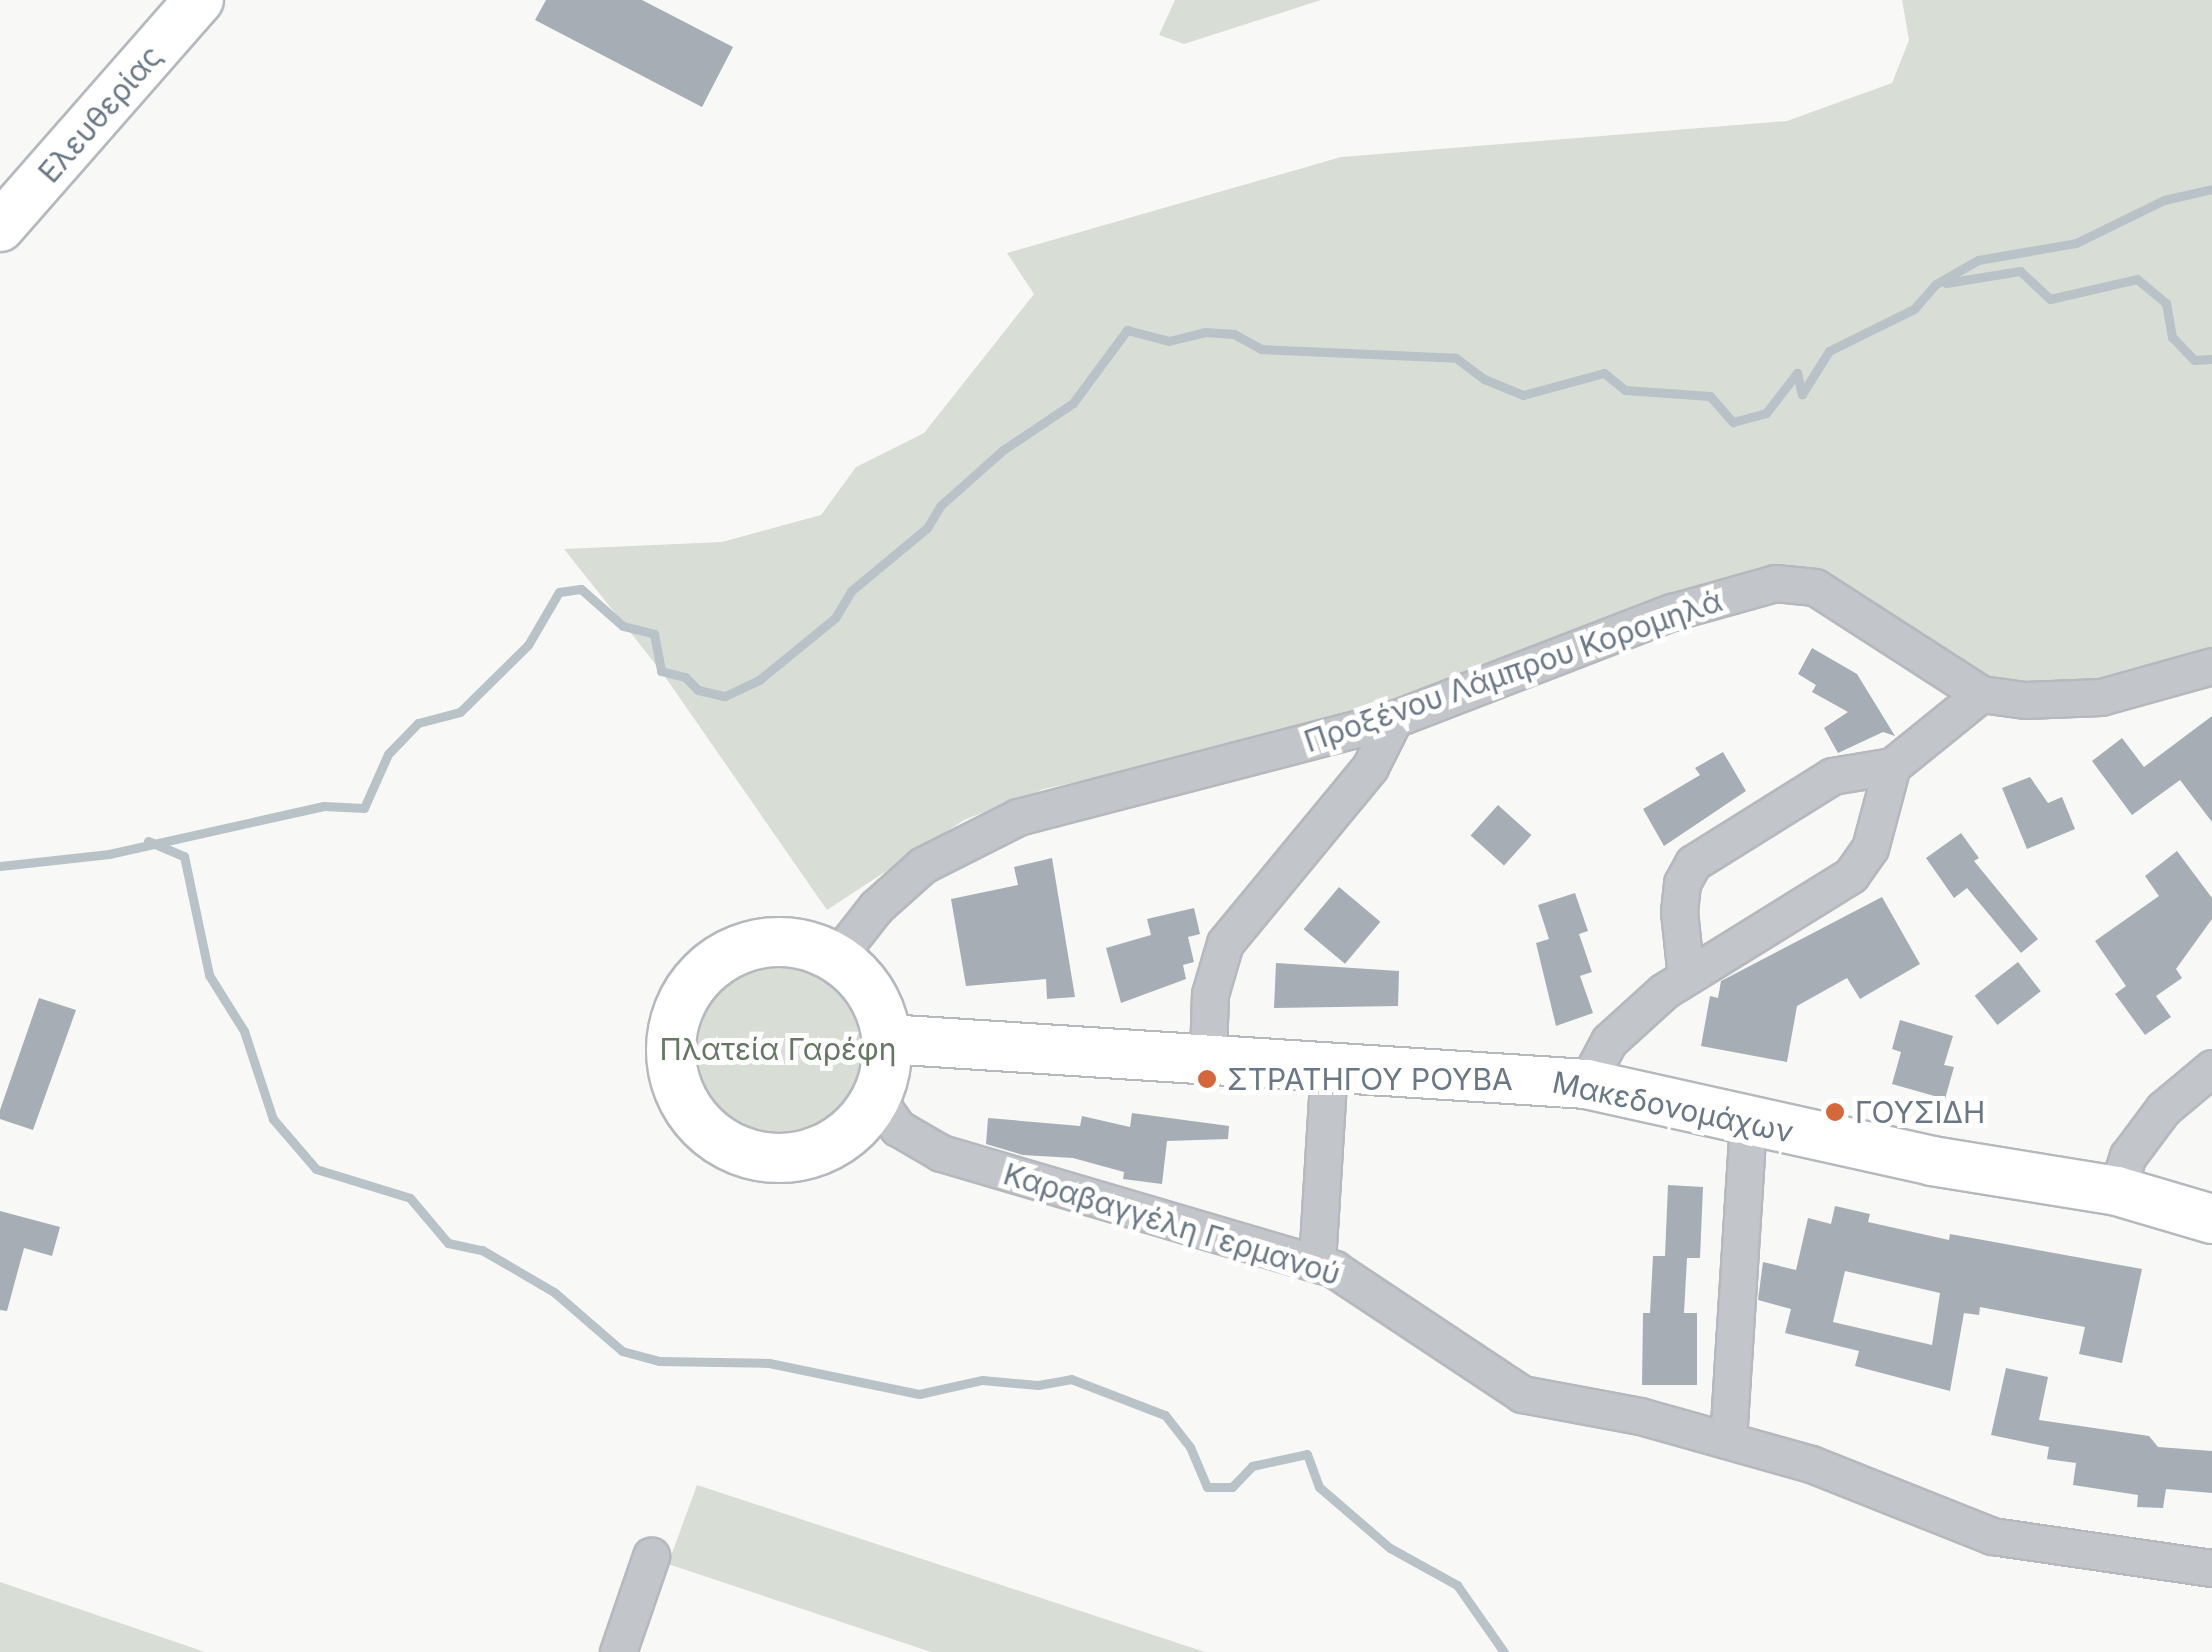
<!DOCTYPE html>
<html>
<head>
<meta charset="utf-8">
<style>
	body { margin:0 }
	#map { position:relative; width:2212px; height:1652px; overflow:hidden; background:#f8f9f6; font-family:Inter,sans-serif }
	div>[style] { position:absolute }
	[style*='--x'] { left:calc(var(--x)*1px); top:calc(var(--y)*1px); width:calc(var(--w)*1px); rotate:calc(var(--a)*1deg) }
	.green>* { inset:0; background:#d8ddd6 }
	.round { border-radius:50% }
	.stream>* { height:9px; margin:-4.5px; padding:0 4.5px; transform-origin:4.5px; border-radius:4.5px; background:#b9c2c7 }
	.building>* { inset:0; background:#a6adb4; transform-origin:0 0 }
	.roads { filter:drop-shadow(2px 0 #b5b9be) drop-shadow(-2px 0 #b5b9be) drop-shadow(0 2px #b5b9be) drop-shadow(0 -2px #b5b9be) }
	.street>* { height:35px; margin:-17.5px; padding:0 17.5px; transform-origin:17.5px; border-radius:17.5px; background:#c2c5c9 }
	.secondary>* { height:48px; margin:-24px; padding:0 24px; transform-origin:24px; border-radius:24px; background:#fff }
	.secondary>.ring { margin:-24px; padding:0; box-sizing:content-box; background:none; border:48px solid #fff; border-radius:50% }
	.dots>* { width:28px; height:28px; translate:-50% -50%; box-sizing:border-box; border:5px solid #fff; border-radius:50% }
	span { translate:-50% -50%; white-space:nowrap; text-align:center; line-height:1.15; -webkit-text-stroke:10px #fff; paint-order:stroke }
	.street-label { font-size:30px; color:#6a7785 }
	.park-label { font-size:30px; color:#667764 }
	.poi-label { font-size:30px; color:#6a7785 }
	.left { translate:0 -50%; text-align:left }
</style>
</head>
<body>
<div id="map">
	<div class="green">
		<i style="clip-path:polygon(1175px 0,1321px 0,1184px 44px,1159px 35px)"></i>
		<i style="clip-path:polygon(1902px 0,2212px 0,2212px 661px,2177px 677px,2016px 685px,1971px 672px,1876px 603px,1800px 575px,1419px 696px,1219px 751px,1044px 789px,964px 820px,827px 910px,661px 671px,564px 549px,722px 542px,821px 515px,856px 467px,924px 433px,1034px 294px,1007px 253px,1341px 157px,1787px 121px,1892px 83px,1909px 40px)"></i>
		<i class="round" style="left:683px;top:954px;width:190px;height:190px"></i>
		<i style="clip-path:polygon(697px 1485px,1205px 1652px,931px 1652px,668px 1564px)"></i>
		<i style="clip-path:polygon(0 1582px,205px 1652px,0 1652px)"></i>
	</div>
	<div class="stream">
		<i style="--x:1946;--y:283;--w:75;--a:-9.2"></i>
		<i style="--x:2020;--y:271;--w:41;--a:43"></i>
		<i style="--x:2050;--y:299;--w:89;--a:-12.9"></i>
		<i style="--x:2137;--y:279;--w:38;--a:40"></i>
		<i style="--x:2166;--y:303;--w:35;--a:80"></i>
		<i style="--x:2172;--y:337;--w:32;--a:46"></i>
		<i style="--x:2194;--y:360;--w:18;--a:-3"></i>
		<i style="--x:148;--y:841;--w:39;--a:23"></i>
		<i style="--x:184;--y:856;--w:122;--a:78.1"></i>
		<i style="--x:209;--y:975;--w:66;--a:58"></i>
		<i style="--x:244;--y:1031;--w:93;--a:71.8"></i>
		<i style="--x:273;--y:1119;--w:66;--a:49.3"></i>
		<i style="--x:316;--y:1169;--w:98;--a:17.1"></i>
		<i style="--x:410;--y:1198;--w:59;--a:49.8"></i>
		<i style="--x:448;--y:1243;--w:35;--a:12"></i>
		<i style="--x:482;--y:1250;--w:83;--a:30.3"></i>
		<i style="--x:554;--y:1292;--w:90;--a:40.9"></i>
		<i style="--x:622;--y:1351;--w:38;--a:15"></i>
		<i style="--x:659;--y:1361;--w:110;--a:1"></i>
		<i style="--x:769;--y:1363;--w:153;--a:11.7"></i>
		<i style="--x:919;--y:1394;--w:65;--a:-12.5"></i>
		<i style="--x:982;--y:1380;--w:56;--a:5.1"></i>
		<i style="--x:1038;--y:1385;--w:34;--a:-10"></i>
		<i style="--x:1071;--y:1379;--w:101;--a:21"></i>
		<i style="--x:1165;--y:1415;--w:41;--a:52"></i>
		<i style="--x:1190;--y:1447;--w:43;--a:67"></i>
		<i style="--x:1207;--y:1487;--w:25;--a:0"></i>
		<i style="--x:1232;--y:1487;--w:29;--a:-46"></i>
		<i style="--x:1252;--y:1466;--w:56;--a:-12.3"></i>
		<i style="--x:1307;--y:1454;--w:35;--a:70"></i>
		<i style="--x:1319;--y:1487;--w:94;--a:40.7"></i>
		<i style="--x:1390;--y:1548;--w:77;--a:28.9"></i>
		<i style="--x:1457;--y:1585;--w:82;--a:55"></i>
		<i style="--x:0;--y:866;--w:110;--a:-6.3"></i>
		<i style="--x:109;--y:854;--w:220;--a:-12.6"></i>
		<i style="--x:324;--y:806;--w:40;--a:2.9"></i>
		<i style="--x:364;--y:808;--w:59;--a:-66"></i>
		<i style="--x:388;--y:754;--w:43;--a:-45.9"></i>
		<i style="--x:418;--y:723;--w:43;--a:-14.7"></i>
		<i style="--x:460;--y:712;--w:95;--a:-44.6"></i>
		<i style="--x:528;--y:645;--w:61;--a:-59.7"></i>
		<i style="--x:559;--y:592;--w:22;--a:-8"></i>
		<i style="--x:581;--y:589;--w:56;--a:41.4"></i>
		<i style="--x:623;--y:626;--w:32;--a:14"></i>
		<i style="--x:654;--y:634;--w:38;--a:79"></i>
		<i style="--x:661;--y:671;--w:25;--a:14"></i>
		<i style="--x:685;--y:677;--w:18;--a:45"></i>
		<i style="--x:698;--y:690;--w:28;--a:13"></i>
		<i style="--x:725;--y:696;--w:38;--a:-25"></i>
		<i style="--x:759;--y:680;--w:98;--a:-39.2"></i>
		<i style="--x:835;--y:618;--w:31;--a:-59"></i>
		<i style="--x:851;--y:591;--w:99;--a:-39.7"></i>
		<i style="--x:927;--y:528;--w:26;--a:-59"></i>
		<i style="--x:940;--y:506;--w:84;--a:-41.6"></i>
		<i style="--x:1003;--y:450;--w:84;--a:-33.9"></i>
		<i style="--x:1073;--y:403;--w:91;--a:-53.5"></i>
		<i style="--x:1127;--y:330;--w:43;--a:14.7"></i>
		<i style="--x:1169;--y:341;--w:37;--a:-14"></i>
		<i style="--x:1205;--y:332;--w:29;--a:4"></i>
		<i style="--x:1234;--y:334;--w:31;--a:29"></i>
		<i style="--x:1261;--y:349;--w:195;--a:2.6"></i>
		<i style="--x:1456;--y:358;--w:35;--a:37"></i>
		<i style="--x:1484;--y:379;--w:42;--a:22.3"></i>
		<i style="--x:1523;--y:395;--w:84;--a:-15.2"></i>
		<i style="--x:1604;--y:373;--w:27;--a:39"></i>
		<i style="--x:1625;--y:390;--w:85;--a:4"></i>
		<i style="--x:1710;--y:396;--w:35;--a:49"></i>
		<i style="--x:1733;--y:422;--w:34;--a:-15"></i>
		<i style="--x:1766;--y:413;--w:51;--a:-52.2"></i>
		<i style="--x:1797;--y:373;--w:22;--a:77"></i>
		<i style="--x:1802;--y:394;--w:51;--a:-57.9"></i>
		<i style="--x:1829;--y:351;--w:95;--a:-26.3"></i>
		<i style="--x:1914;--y:309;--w:33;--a:-49"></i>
		<i style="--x:1936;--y:284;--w:48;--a:-29.7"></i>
		<i style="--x:1978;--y:260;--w:99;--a:-9.8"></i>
		<i style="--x:2076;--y:243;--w:98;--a:-26"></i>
		<i style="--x:2164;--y:200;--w:49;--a:-12.9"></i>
	</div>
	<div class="building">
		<i style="clip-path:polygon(546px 0,642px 0,733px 47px,702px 107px,535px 20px)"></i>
		<i style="clip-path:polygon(1812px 648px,1857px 674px,1895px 736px,1883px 732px,1838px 753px,1824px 728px,1848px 712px,1812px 692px,1816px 685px,1798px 674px)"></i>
		<i style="clip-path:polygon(2212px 716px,2212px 822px,2180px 780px,2132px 815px,2092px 761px,2122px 738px,2144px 767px)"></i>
		<i style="clip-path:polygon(1723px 752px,1746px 791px,1664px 846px,1643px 809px,1700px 775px,1695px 768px)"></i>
		<i style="clip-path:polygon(2030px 777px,2048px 803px,2062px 797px,2075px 829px,2027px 849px,2002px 788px)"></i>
		<i style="left:1498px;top:805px;width:45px;height:41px;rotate:42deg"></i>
		<i style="clip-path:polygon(1961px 833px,1979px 858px,1974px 861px,2038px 939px,2021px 953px,1967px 888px,1954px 898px,1926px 858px)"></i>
		<i style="clip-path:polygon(2177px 851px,2212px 898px,2212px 919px,2176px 969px,2182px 978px,2156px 996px,2171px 1017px,2145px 1035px,2115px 994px,2126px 986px,2095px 941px,2159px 896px,2145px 876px)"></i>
		<i style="clip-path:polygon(1052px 858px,1075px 997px,1047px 999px,1046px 979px,966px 986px,951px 899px,1018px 885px,1014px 867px)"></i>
		<i style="left:1339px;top:887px;width:54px;height:55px;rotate:40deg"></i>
		<i style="clip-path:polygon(1575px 893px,1588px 931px,1579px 934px,1592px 972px,1580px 976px,1593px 1013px,1556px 1026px,1536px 943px,1549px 939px,1538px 905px)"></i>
		<i style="clip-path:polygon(1882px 897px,1920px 964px,1860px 999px,1847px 978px,1797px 1006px,1787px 1062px,1701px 1046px,1710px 996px,1718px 998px,1721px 981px)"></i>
		<i style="clip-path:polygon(1194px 908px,1200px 934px,1188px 937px,1194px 962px,1183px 965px,1186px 979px,1121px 1003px,1106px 948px,1151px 935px,1147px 919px)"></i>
		<i style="left:2018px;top:962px;width:37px;height:55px;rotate:52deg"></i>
		<i style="clip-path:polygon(1276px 963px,1399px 971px,1398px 1006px,1274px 1008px)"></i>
		<i style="clip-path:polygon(39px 998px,76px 1010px,33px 1130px,0 1119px,0 1110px)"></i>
		<i style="clip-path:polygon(1900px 1020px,1953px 1036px,1944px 1065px,1954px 1067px,1945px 1099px,1892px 1084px,1901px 1052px,1892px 1049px)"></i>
		<i style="clip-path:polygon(1132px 1113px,1229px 1126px,1228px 1139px,1167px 1141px,1162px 1184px,1123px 1179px,1124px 1172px,1073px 1158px,1023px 1155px,986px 1144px,988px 1118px,1080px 1126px,1082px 1116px,1130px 1127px)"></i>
		<i style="clip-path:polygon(1668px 1185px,1703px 1187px,1700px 1258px,1687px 1258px,1684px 1313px,1697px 1313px,1697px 1385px,1642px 1385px,1643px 1313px,1650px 1313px,1653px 1256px,1665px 1256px)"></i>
		<i style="clip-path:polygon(evenodd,1835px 1206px,1870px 1214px,1868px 1222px,1949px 1240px,1950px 1234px,2142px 1269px,2122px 1363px,2079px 1354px,2085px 1327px,1980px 1307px,1979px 1315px,1964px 1313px,1950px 1391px,1855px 1366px,1859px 1351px,1785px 1333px,1791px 1309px,1758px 1300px,1763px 1262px,1796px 1270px,1808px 1218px,1831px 1224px,1835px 1206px,1845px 1271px,1940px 1293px,1932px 1345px,1833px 1322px,1845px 1271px)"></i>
		<i style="clip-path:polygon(0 1211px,60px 1227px,52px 1256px,24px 1248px,7px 1311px,0 1310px)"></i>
		<i style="clip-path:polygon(2006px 1368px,2048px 1377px,2039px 1420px,2149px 1436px,2158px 1447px,2212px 1451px,2212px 1493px,2166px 1489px,2163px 1508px,2137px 1507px,2138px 1495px,2073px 1485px,2076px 1463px,2047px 1459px,2049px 1447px,1991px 1435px)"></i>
	</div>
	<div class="roads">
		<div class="street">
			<i style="--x:836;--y:958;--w:65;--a:-51.9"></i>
			<i style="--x:876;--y:907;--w:63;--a:-41.8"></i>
			<i style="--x:923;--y:865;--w:106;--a:-26.8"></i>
			<i style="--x:1018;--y:817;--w:389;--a:-14.6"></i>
			<i style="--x:1394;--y:719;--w:298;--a:-21.1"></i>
			<i style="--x:1672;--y:612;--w:107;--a:-15.7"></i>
			<i style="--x:1775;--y:583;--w:40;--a:5.7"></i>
			<i style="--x:1815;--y:587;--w:197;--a:32.8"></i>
			<i style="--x:1981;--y:694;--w:44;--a:7.8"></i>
			<i style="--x:2025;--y:700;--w:76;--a:-2.3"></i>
			<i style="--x:2101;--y:697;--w:115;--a:-15.6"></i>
			<i style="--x:1686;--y:977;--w:65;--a:-96.1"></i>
			<i style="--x:1679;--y:912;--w:29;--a:-84"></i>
			<i style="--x:1682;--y:883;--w:23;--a:-61"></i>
			<i style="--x:1693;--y:863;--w:164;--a:-32"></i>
			<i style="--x:1832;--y:776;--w:61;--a:-9.5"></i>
			<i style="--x:1208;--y:1056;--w:62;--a:-88.2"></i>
			<i style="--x:1210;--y:994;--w:53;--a:-73.6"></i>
			<i style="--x:1225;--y:943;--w:228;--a:-50.5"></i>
			<i style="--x:1370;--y:767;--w:54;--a:-63.4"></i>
			<i style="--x:1586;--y:1084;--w:49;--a:-61.9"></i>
			<i style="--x:1609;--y:1041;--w:74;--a:-42.3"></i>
			<i style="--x:1664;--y:991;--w:220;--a:-31.8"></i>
			<i style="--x:1851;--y:875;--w:33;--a:-55"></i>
			<i style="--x:1870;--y:848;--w:85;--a:-75"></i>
			<i style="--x:1892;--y:766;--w:114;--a:-39"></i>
			<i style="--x:876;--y:1097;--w:38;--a:55"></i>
			<i style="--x:898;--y:1128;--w:50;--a:30.2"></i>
			<i style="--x:941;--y:1153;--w:410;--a:16.4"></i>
			<i style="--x:1334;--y:1269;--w:226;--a:33.6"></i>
			<i style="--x:1522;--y:1394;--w:120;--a:10.6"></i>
			<i style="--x:1640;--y:1416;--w:178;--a:15.7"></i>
			<i style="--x:1811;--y:1464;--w:195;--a:21.7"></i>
			<i style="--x:1992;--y:1536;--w:222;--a:8.3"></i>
			<i style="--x:2117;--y:1191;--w:37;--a:-73"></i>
			<i style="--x:2128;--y:1156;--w:59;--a:-53.3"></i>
			<i style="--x:2163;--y:1109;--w:64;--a:-39.9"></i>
			<i style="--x:1317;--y:1262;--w:199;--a:-86.5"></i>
			<i style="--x:1728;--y:1440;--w:319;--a:-86.4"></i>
			<i style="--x:618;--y:1652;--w:102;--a:-71"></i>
		</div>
		<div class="secondary">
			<i style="--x:0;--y:227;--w:302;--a:-48.8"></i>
			<i class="ring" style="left:671px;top:942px;width:168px;height:168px"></i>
			<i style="--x:887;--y:1039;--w:700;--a:3.68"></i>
			<i style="--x:1586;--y:1084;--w:354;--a:12.5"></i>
			<i style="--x:1932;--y:1161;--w:187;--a:9.2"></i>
			<i style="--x:2117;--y:1191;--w:99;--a:16.4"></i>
		</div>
	</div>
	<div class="dots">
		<i style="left:1207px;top:1079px;background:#d5683a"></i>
		<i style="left:1835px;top:1112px;background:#d5683a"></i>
	</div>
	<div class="street-label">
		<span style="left:100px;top:114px;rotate:-49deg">Ελευθερίας</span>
		<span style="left:1513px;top:671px;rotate:-19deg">Προξένου Λάμπρου Κορομηλά</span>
		<span style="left:1673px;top:1107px;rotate:12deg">Μακεδονομάχων</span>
		<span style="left:1172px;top:1224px;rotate:17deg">Καραβαγγέλη Γερμανού</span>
	</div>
	<div class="park-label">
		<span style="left:778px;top:1049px">Πλατεία Γαρέφη</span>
	</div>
	<div class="poi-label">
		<span class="left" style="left:1227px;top:1079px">ΣΤΡΑΤΗΓΟΥ ΡΟΥΒΑ</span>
		<span class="left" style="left:1855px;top:1112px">ΓΟΥΣΙΔΗ</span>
	</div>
</div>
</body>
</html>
